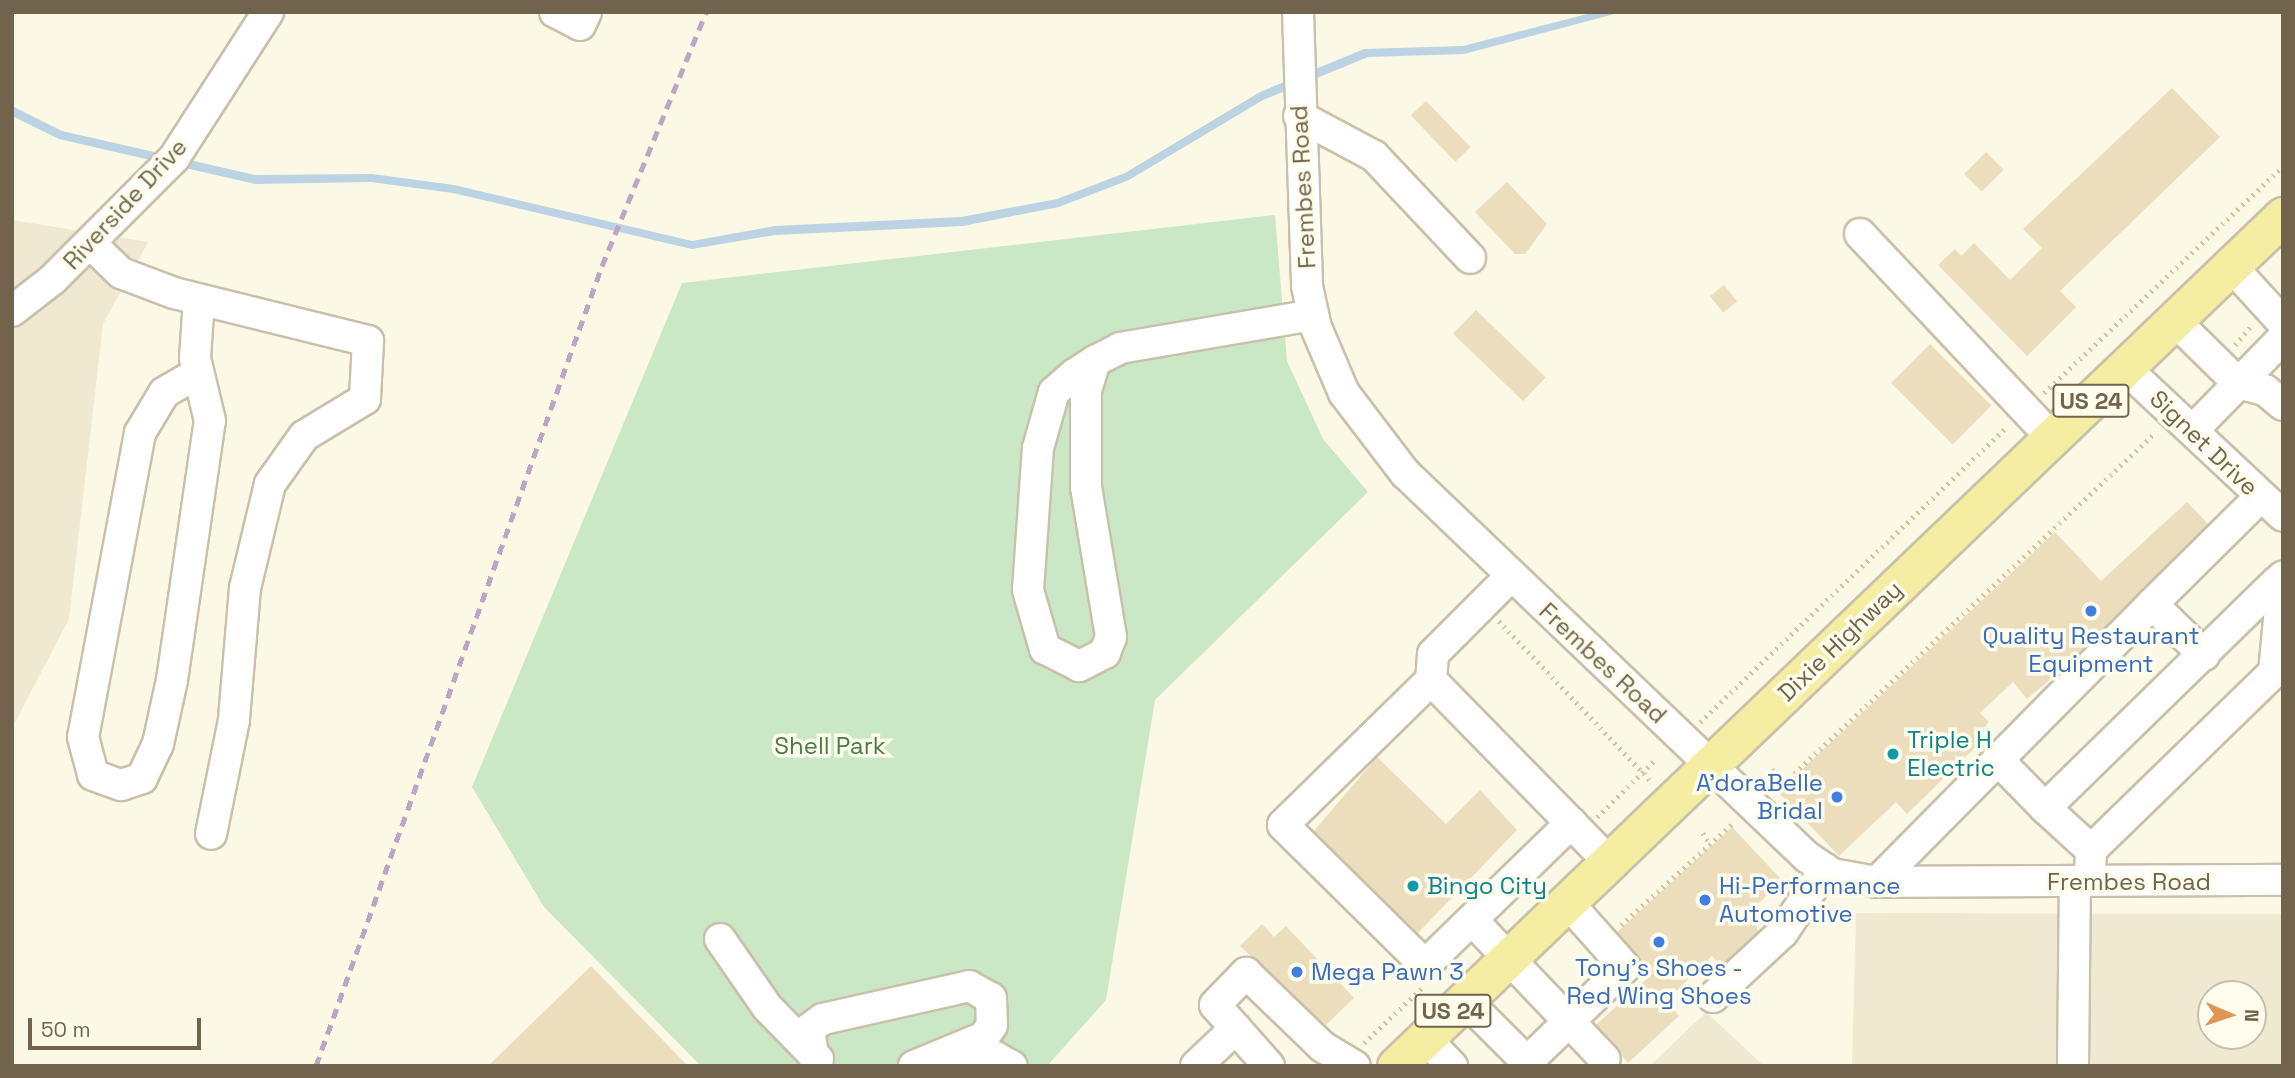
<!DOCTYPE html>
<html>
<head>
<meta charset="utf-8">
<style>
	body { margin:0 }
	#map { position:relative; width:2295px; height:1078px; overflow:hidden; background:#fbf8e6; font-family:"Space Grotesk",sans-serif }
	div>[style] { position:absolute }
	[style*='--x'] { left:calc(var(--x)*1px); top:calc(var(--y)*1px); width:calc(var(--w)*1px); rotate:calc(var(--a)*1deg) }
	.residential>* { inset:0; background:#efe9d2 }
	.green>* { inset:0; background:#cae8c5 }
	.water>* { inset:0; background:#bbd3e3 }
	.building>* { inset:0; background:#ecddbd; transform-origin:0 0 }
	.path>* { height:4.5px; margin-top:-2.25px; transform-origin:0; background:repeating-linear-gradient(90deg,#d3c3a2 0 2px,transparent 0 7px) }
	.roads { filter:drop-shadow(2px 0 #c9c0aa) drop-shadow(-2px 0 #c9c0aa) drop-shadow(0 2px #c9c0aa) drop-shadow(0 -2px #c9c0aa) }
	.minor>* { height:30px; margin:-15px; padding:0 15px; transform-origin:15px; border-radius:15px; background:#fff }
	.major>* { height:37px; margin:-18.5px; padding:0 18.5px; transform-origin:18.5px; border-radius:18.5px; background:#f5eda2 }
	.rail>* { height:5px; margin-top:-2.5px; transform-origin:0; background:repeating-linear-gradient(90deg,#bea5c4 0 10px,transparent 0 17px) }
	.dots>* { width:19px; height:19px; translate:-50% -50%; box-sizing:border-box; border:4px solid #fefcec; border-radius:50% }
	span { translate:-50% -50%; white-space:nowrap; text-align:center; line-height:1.15; -webkit-text-stroke:7px #fefcec; paint-order:stroke }
	.shield-label span { padding:2px 5px; background:#fefcec; border:2px solid; border-radius:5px; -webkit-text-stroke-width:0 }
	.shield-label { font-size:23px; color:#72644c; font-weight:700 }
	.street-label { font-size:24px; color:#72644c }
	.shop-label { font-size:24px; color:#366cbe }
	.right { translate:-100% -50%; text-align:right }
	.left { translate:0 -50%; text-align:left }
	.culture-label { font-size:24px; color:#0d838f }
	.park-label { font-size:24px; color:#497d48 }
	.frame { position:absolute; inset:0; border:14px solid #72644c; pointer-events:none }
	.north { position:absolute; left:2197px; top:980px; width:70px; height:70px; box-sizing:border-box; background:#fefcec; border:2px solid #c6bfac; border-radius:50%; rotate:92deg; font-size:19px; font-weight:700; line-height:28px; text-align:center; color:#72644c }
	.north::after { content:''; display:block; margin:auto; width:24px; height:32px; background:#dd9753; clip-path:polygon(50% 0,100% 100%,50% 72%,0 100%) }
	.scale { position:absolute; left:28px; top:1018px; width:173px; height:32px; box-sizing:border-box; border:4px solid #72644c; border-top:0; padding-left:9px; font-size:21px; line-height:24px; white-space:nowrap; color:#72644c; -webkit-text-stroke:5px #fefcec; paint-order:stroke }
</style>
</head>
<body>
<div id="map">
	<div class="residential">
		<i style="clip-path:polygon(12px 220px,148px 242px,103px 324px,69px 619px,12px 728px)"></i>
		<i style="clip-path:polygon(evenodd,1856px 913px,2283px 914px,2283px 1066px,1852px 1066px,1856px 913px,2211px 994px,2253px 994px,2253px 1036px,2211px 1036px,2211px 994px)"></i>
		<i style="clip-path:polygon(1706px 1012px,1764px 1066px,1650px 1066px)"></i>
	</div>
	<div class="green">
		<i style="clip-path:polygon(1275px 215px,1287px 361px,1323px 439px,1368px 492px,1155px 700px,1106px 1000px,1047px 1066px,701px 1066px,544px 907px,472px 787px,682px 283px)"></i>
	</div>
	<div class="water">
		<i style="clip-path:polygon(1595px 12px,1622px 12px,1464px 54px,1368px 57px,1263px 100px,1129px 180px,1059px 207px,963px 226px,775px 235px,692px 249px,453px 193px,371px 182px,255px 184px,59px 139px,12px 116px,12px 106px,62px 131px,255px 175px,372px 174px,454px 185px,692px 241px,775px 226px,961px 217px,1057px 199px,1125px 173px,1260px 92px,1364px 49px,1463px 46px)"></i>
	</div>
	<div class="building">
		<i style="clip-path:polygon(2172px 88px,2220px 137px,2060px 291px,2076px 307px,2027px 356px,1938px 265px,1955px 249px,1961px 256px,1974px 243px,2010px 280px,2042px 248px,2023px 229px)"></i>
		<i style="left:1426px;top:101px;width:64px;height:21px;rotate:46deg"></i>
		<i style="left:1986px;top:152px;width:25px;height:31px;rotate:45deg"></i>
		<i style="clip-path:polygon(1507px 182px,1547px 224px,1525px 254px,1515px 254px,1475px 212px)"></i>
		<i style="left:1724px;top:285px;width:21px;height:18px;rotate:51deg"></i>
		<i style="left:1476px;top:310px;width:97px;height:33px;rotate:44deg"></i>
		<i style="left:1930px;top:344px;width:87px;height:55px;rotate:45deg"></i>
		<i style="clip-path:polygon(2187px 502px,2208px 524px,2062px 670px,2027px 699px,2013px 682px,1980px 713px,1989px 722px,1977px 735px,1982px 741px,1907px 814px,1896px 802px,1839px 856px,1778px 792px,2055px 532px,2101px 581px)"></i>
		<i style="clip-path:polygon(1377px 757px,1446px 824px,1480px 790px,1517px 830px,1418px 933px,1314px 831px)"></i>
		<i style="clip-path:polygon(1732px 827px,1782px 880px,1752px 910px,1758px 931px,1721px 966px,1712px 956px,1666px 1001px,1679px 1016px,1628px 1063px,1596px 1025px,1652px 974px,1617px 932px)"></i>
		<i style="clip-path:polygon(1262px 924px,1274px 937px,1286px 926px,1354px 998px,1326px 1025px,1240px 946px)"></i>
		<i style="clip-path:polygon(591px 966px,688px 1066px,488px 1066px)"></i>
	</div>
	<div class="path">
		<i style="--x:2235;--y:345;--w:26;--a:-50"></i>
		<i style="--x:2044;--y:393;--w:330;--a:-43.5"></i>
		<i style="--x:1499;--y:621;--w:222;--a:46.5"></i>
		<i style="--x:1700;--y:722;--w:424;--a:-43.9"></i>
		<i style="--x:1772;--y:769;--w:18;--a:49"></i>
		<i style="--x:1784;--y:783;--w:511;--a:-43.34"></i>
		<i style="--x:1597;--y:817;--w:80;--a:-44.5"></i>
		<i style="--x:1703;--y:833;--w:12;--a:59"></i>
		<i style="--x:1621;--y:925;--w:150;--a:-42.3"></i>
		<i style="--x:1364;--y:1043;--w:79;--a:-43.5"></i>
	</div>
	<div class="roads">
		<div class="minor">
			<i style="--x:555;--y:12;--w:28;--a:27"></i>
			<i style="--x:580;--y:25;--w:14;--a:-65"></i>
			<i style="--x:1298;--y:12;--w:274;--a:88.1"></i>
			<i style="--x:1307;--y:286;--w:40;--a:78"></i>
			<i style="--x:1315;--y:325;--w:74;--a:66.9"></i>
			<i style="--x:1344;--y:393;--w:101;--a:52.7"></i>
			<i style="--x:1405;--y:473;--w:556;--a:43.69"></i>
			<i style="--x:1807;--y:857;--w:30;--a:34"></i>
			<i style="--x:1832;--y:874;--w:46;--a:10.1"></i>
			<i style="--x:1877;--y:882;--w:406;--a:-0.3"></i>
			<i style="--x:1299;--y:116;--w:85;--a:28.1"></i>
			<i style="--x:1374;--y:156;--w:140;--a:46.7"></i>
			<i style="--x:1860;--y:234;--w:280;--a:46.7"></i>
			<i style="--x:90;--y:243;--w:43;--a:44.1"></i>
			<i style="--x:121;--y:273;--w:57;--a:20.7"></i>
			<i style="--x:174;--y:293;--w:200;--a:13.9"></i>
			<i style="--x:368;--y:341;--w:58;--a:93"></i>
			<i style="--x:365;--y:399;--w:71;--a:148.8"></i>
			<i style="--x:304;--y:436;--w:59;--a:125.3"></i>
			<i style="--x:270;--y:484;--w:107;--a:103.5"></i>
			<i style="--x:245;--y:588;--w:132;--a:94.8"></i>
			<i style="--x:234;--y:720;--w:116;--a:101.4"></i>
			<i style="--x:2231;--y:266;--w:77;--a:47.6"></i>
			<i style="--x:12;--y:311;--w:51;--a:-37.8"></i>
			<i style="--x:52;--y:280;--w:173;--a:-45"></i>
			<i style="--x:174;--y:158;--w:174;--a:-57.2"></i>
			<i style="--x:2174;--y:320;--w:90;--a:44.5"></i>
			<i style="--x:2238;--y:383;--w:28;--a:15"></i>
			<i style="--x:2265;--y:390;--w:23;--a:40"></i>
			<i style="--x:1095;--y:361;--w:31;--a:107"></i>
			<i style="--x:1086;--y:391;--w:96;--a:90"></i>
			<i style="--x:1086;--y:487;--w:152;--a:80.5"></i>
			<i style="--x:1111;--y:637;--w:17;--a:111"></i>
			<i style="--x:1105;--y:653;--w:29;--a:153"></i>
			<i style="--x:1079;--y:666;--w:38;--a:-153"></i>
			<i style="--x:1045;--y:649;--w:61;--a:-106.1"></i>
			<i style="--x:1028;--y:590;--w:142;--a:-86"></i>
			<i style="--x:1038;--y:448;--w:58;--a:-74.1"></i>
			<i style="--x:1054;--y:392;--w:28;--a:-41"></i>
			<i style="--x:1075;--y:374;--w:24;--a:-33"></i>
			<i style="--x:1095;--y:361;--w:28;--a:-27"></i>
			<i style="--x:1120;--y:348;--w:196;--a:-9.7"></i>
			<i style="--x:2125;--y:368;--w:216;--a:43.1"></i>
			<i style="--x:198;--y:373;--w:39;--a:150"></i>
			<i style="--x:164;--y:393;--w:47;--a:121"></i>
			<i style="--x:140;--y:433;--w:309;--a:100.6"></i>
			<i style="--x:83;--y:737;--w:39;--a:75"></i>
			<i style="--x:93;--y:775;--w:30;--a:20"></i>
			<i style="--x:121;--y:785;--w:22;--a:-18"></i>
			<i style="--x:142;--y:778;--w:38;--a:-65"></i>
			<i style="--x:158;--y:744;--w:66;--a:-77.7"></i>
			<i style="--x:172;--y:680;--w:262;--a:-81.7"></i>
			<i style="--x:210;--y:421;--w:65;--a:-103.4"></i>
			<i style="--x:195;--y:358;--w:58;--a:-86.1"></i>
			<i style="--x:2193;--y:430;--w:129;--a:-45.6"></i>
			<i style="--x:1511;--y:576;--w:110;--a:135"></i>
			<i style="--x:1433;--y:654;--w:26;--a:94"></i>
			<i style="--x:1431;--y:680;--w:255;--a:45.6"></i>
			<i style="--x:2152;--y:604;--w:152;--a:-44.7"></i>
			<i style="--x:1431;--y:680;--w:207;--a:135.6"></i>
			<i style="--x:1283;--y:825;--w:199;--a:44.6"></i>
			<i style="--x:1425;--y:965;--w:204;--a:-44.2"></i>
			<i style="--x:1998;--y:760;--w:67;--a:45.6"></i>
			<i style="--x:2091;--y:850;--w:62;--a:-137.6"></i>
			<i style="--x:2045;--y:808;--w:325;--a:-44.3"></i>
			<i style="--x:2090;--y:871;--w:21;--a:-87"></i>
			<i style="--x:2091;--y:850;--w:255;--a:-44.2"></i>
			<i style="--x:2274;--y:672;--w:96;--a:-84.6"></i>
			<i style="--x:1877;--y:882;--w:391;--a:-45.3"></i>
			<i style="--x:2152;--y:604;--w:73;--a:44.4"></i>
			<i style="--x:1472;--y:920;--w:192;--a:46.3"></i>
			<i style="--x:720;--y:939;--w:83;--a:55.3"></i>
			<i style="--x:767;--y:1007;--w:73;--a:45.6"></i>
			<i style="--x:1713;--y:997;--w:96;--a:-42.9"></i>
			<i style="--x:1783;--y:932;--w:76;--a:-56.3"></i>
			<i style="--x:1465;--y:1000;--w:93;--a:45"></i>
			<i style="--x:1425;--y:1038;--w:39;--a:46"></i>
			<i style="--x:813;--y:1055;--w:26;--a:-99"></i>
			<i style="--x:809;--y:1029;--w:17;--a:-36"></i>
			<i style="--x:823;--y:1019;--w:150;--a:-12.7"></i>
			<i style="--x:969;--y:986;--w:25;--a:29"></i>
			<i style="--x:991;--y:998;--w:27;--a:88"></i>
			<i style="--x:992;--y:1025;--w:14;--a:124"></i>
			<i style="--x:984;--y:1037;--w:76;--a:157.5"></i>
			<i style="--x:1527;--y:1062;--w:136;--a:-44.1"></i>
			<i style="--x:1625;--y:967;--w:87;--a:-131.7"></i>
			<i style="--x:971;--y:1066;--w:26;--a:-21"></i>
			<i style="--x:995;--y:1057;--w:19;--a:28"></i>
			<i style="--x:1196;--y:1066;--w:55;--a:-43.5"></i>
			<i style="--x:1269;--y:1066;--w:81;--a:-131.5"></i>
			<i style="--x:1215;--y:1005;--w:45;--a:-45.9"></i>
			<i style="--x:1246;--y:973;--w:107;--a:43.9"></i>
			<i style="--x:1323;--y:1047;--w:37;--a:31"></i>
			<i style="--x:2073;--y:1066;--w:184;--a:-89.4"></i>
		</div>
		<div class="major">
			<i style="--x:1396;--y:1066;--w:1229;--a:-43.78"></i>
		</div>
	</div>
	<div class="rail">
		<i style="--x:316;--y:1066;--w:850;--a:-70.33"></i>
		<i style="--x:602;--y:266;--w:274;--a:-67.7"></i>
	</div>
	<div class="dots">
		<i style="left:2091px;top:611px;background:#3f7fe0"></i>
		<i style="left:1893px;top:754px;background:#0f9aa8"></i>
		<i style="left:1837px;top:797px;background:#3f7fe0"></i>
		<i style="left:1413px;top:886px;background:#0f9aa8"></i>
		<i style="left:1705px;top:900px;background:#3f7fe0"></i>
		<i style="left:1659px;top:942px;background:#3f7fe0"></i>
		<i style="left:1297px;top:972px;background:#3f7fe0"></i>
	</div>
	<div class="shield-label">
		<span style="left:2091px;top:401px">US 24</span>
		<span style="left:1453px;top:1011px">US 24</span>
	</div>
	<div class="street-label">
		<span style="left:1303px;top:187px;rotate:-93deg">Frembes Road</span>
		<span style="left:125px;top:204px;rotate:-47deg">Riverside Drive</span>
		<span style="left:2204px;top:443px;rotate:44deg">Signet Drive</span>
		<span style="left:1840px;top:641px;rotate:-44deg">Dixie Highway</span>
		<span style="left:1603px;top:663px;rotate:43deg">Frembes Road</span>
		<span style="left:2129px;top:882px">Frembes Road</span>
	</div>
	<div class="shop-label">
		<span style="left:2091px;top:650px">Quality Restaurant<br>Equipment</span>
		<span class="right" style="left:1823px;top:797px">A'doraBelle<br>Bridal</span>
		<span class="left" style="left:1719px;top:900px">Hi-Performance<br>Automotive</span>
		<span style="left:1659px;top:982px">Tony's Shoes -<br>Red Wing Shoes</span>
		<span class="left" style="left:1311px;top:972px">Mega Pawn 3</span>
	</div>
	<div class="culture-label">
		<span class="left" style="left:1907px;top:754px">Triple H<br>Electric</span>
		<span class="left" style="left:1427px;top:886px">Bingo City</span>
	</div>
	<div class="park-label">
		<span style="left:830px;top:746px">Shell Park</span>
	</div>
	<div class="frame"></div>
	<div class="north">N</div>
	<div class="scale">50 m</div>
</div>
</body>
</html>
